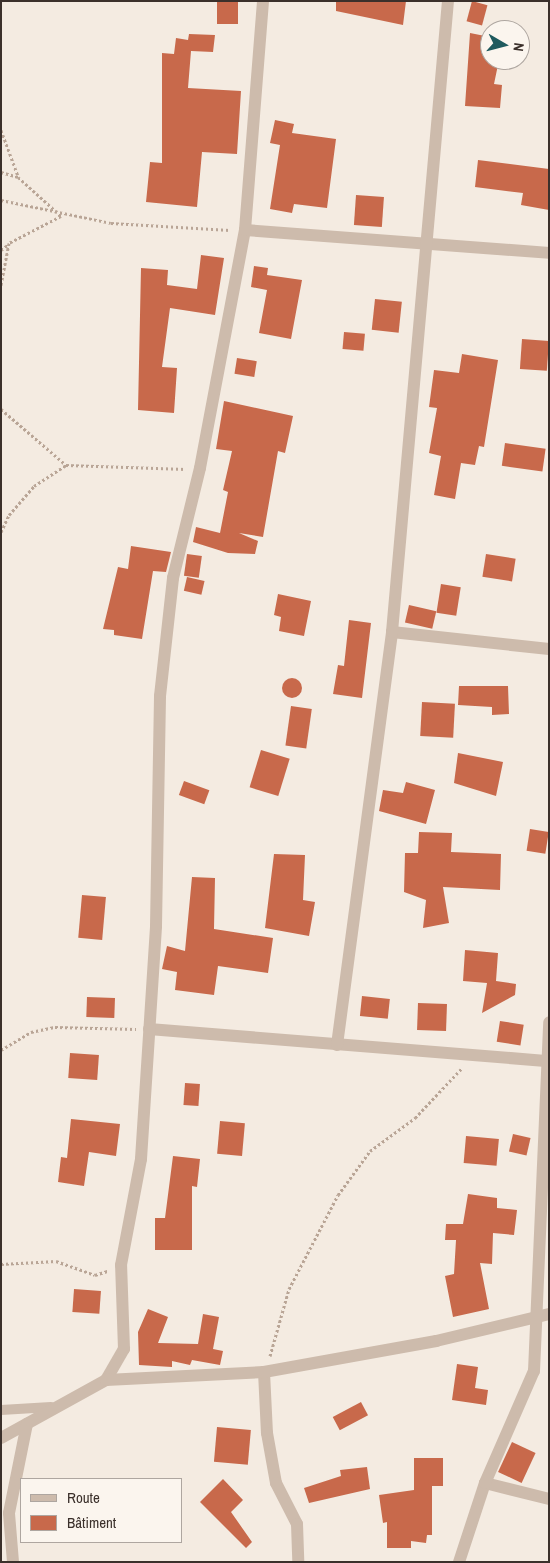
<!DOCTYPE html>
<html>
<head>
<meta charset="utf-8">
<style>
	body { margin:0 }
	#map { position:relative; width:550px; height:1563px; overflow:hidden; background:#f4ebe1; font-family:"Archivo Narrow",sans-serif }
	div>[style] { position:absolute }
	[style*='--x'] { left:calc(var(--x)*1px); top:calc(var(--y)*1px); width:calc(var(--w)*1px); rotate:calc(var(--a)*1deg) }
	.building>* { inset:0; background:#c8694b; transform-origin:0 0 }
	.round { border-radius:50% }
	.path>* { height:3px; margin-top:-1.5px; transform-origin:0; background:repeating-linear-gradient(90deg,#b9a596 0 2.5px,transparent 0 5px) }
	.lane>* { height:10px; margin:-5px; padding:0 5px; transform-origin:5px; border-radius:5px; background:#cdbbac }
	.street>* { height:12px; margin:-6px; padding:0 6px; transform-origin:6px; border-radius:6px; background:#cdbbac }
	span { translate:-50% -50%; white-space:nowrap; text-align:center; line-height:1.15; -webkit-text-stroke:5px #fbf5ee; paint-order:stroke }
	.frame { position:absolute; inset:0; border:2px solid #3b302b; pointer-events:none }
	.legend { position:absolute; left:20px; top:1478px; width:162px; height:65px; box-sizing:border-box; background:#fbf5ee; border:1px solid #aea6a0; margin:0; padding:6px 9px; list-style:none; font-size:15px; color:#3b302b }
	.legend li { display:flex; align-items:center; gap:10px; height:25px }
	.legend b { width:25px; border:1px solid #aea6a0 }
	.north { position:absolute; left:480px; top:20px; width:50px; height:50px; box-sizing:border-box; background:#fbf5ee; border:1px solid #aea6a0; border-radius:50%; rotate:98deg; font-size:14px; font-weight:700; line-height:20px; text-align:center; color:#3b302b }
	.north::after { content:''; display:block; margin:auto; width:18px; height:22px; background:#1f5a5e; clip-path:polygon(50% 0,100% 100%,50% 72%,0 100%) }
</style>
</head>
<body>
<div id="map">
	<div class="building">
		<i style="left:217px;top:1px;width:21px;height:23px"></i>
		<i style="clip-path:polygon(336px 1px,406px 1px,403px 25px,336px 11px)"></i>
		<i style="left:472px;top:1px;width:16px;height:21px;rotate:15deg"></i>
		<i style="clip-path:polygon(470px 33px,490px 37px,490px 60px,499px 60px,494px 84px,502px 85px,500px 108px,465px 106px)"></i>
		<i style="clip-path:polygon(189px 34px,215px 35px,213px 52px,191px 51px,188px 88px,241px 91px,237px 154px,202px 152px,197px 207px,146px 202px,150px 162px,162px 163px,162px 53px,174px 54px,176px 38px,188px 40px)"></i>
		<i style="clip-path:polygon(275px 120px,294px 124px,292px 133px,336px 139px,327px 208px,294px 204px,292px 213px,270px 209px,280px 145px,270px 143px)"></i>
		<i style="clip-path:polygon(478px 160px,549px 169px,549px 210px,521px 205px,523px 193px,475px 187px)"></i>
		<i style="left:356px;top:195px;width:28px;height:30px;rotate:4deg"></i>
		<i style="clip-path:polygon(201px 255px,224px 258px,215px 315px,170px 308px,162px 367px,177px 368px,174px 413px,138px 410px,141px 268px,168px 270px,167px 285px,197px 289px)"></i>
		<i style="clip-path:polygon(254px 266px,268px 268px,267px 275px,302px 280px,291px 339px,259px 333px,267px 290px,251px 287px)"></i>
		<i style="left:375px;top:299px;width:27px;height:31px;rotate:6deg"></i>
		<i style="left:344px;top:332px;width:21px;height:17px;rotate:5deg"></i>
		<i style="left:522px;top:339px;width:27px;height:30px;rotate:4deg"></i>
		<i style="clip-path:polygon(462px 354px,498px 360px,484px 447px,479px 446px,475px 465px,461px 463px,455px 499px,434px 495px,441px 456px,429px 453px,437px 408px,429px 407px,434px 370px,459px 373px)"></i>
		<i style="left:237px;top:358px;width:20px;height:16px;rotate:9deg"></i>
		<i style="clip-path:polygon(224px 401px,293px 416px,285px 453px,278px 451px,263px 537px,239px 533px,258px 541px,255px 554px,228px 553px,193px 542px,196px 527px,220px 533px,228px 492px,223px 490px,232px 451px,216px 449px)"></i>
		<i style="left:505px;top:443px;width:41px;height:23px;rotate:8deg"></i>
		<i style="clip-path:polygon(131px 546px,171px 552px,166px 572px,153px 571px,142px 639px,114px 635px,114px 630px,103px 629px,118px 567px,128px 569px)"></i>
		<i style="left:187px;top:554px;width:15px;height:22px;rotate:8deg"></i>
		<i style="left:486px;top:554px;width:30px;height:23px;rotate:9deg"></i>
		<i style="left:187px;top:577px;width:18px;height:14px;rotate:13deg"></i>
		<i style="left:441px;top:584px;width:20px;height:29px;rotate:9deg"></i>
		<i style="clip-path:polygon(278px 594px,311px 601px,304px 636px,279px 631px,281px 617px,274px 615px)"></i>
		<i style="left:409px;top:605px;width:28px;height:18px;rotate:13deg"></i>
		<i style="clip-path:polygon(349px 620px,371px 623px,362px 698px,333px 694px,338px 665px,344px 666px)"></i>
		<i class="round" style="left:282px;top:678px;width:20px;height:20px"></i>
		<i style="clip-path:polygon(459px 686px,508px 686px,509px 714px,492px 715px,492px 707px,458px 705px)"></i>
		<i style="left:422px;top:702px;width:33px;height:34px;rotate:3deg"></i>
		<i style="left:291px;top:706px;width:21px;height:40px;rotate:8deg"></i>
		<i style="left:261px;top:750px;width:30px;height:39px;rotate:17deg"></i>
		<i style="clip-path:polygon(458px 753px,503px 762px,496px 796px,454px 783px)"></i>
		<i style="left:184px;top:781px;width:27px;height:15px;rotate:20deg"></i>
		<i style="clip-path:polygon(406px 782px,435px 790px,426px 824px,379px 811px,383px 790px,403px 793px)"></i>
		<i style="left:530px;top:829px;width:19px;height:22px;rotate:9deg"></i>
		<i style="clip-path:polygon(419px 832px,452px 833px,451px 852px,501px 854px,500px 890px,443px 887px,449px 923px,423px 928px,426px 900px,404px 892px,405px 853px,418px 853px)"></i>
		<i style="clip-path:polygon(274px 854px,305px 855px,303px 900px,315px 902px,309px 936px,265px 928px)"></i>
		<i style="clip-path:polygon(192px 877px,215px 878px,214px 929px,273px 938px,268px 973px,218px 966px,214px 995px,175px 990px,177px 972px,162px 969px,167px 946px,185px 951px)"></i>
		<i style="left:82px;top:895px;width:24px;height:43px;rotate:5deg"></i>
		<i style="clip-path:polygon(465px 950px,498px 953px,496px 981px,516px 984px,515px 995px,482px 1013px,487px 983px,463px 981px)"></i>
		<i style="left:362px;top:996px;width:28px;height:20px;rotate:6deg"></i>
		<i style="left:87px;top:997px;width:28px;height:20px;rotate:2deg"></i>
		<i style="left:418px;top:1003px;width:29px;height:27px;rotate:2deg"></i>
		<i style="left:500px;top:1021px;width:24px;height:21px;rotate:9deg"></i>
		<i style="left:70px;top:1053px;width:29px;height:25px;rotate:4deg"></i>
		<i style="left:185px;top:1083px;width:15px;height:22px;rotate:4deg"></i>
		<i style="clip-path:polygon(71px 1119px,120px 1124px,116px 1156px,89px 1152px,84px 1186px,58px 1182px,61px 1157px,67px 1158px)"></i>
		<i style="left:220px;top:1121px;width:25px;height:33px;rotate:5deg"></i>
		<i style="left:513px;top:1134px;width:18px;height:18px;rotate:13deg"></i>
		<i style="left:466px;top:1136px;width:33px;height:27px;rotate:5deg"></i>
		<i style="clip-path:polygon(173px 1156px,200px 1159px,197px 1187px,192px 1186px,192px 1250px,155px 1250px,155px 1218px,165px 1218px)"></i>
		<i style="clip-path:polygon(468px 1194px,497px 1198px,497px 1208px,517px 1210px,514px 1235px,493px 1233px,492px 1264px,480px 1263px,489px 1309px,453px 1317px,445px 1276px,454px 1274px,456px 1240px,445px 1240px,446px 1224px,463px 1224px)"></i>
		<i style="left:74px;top:1289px;width:27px;height:23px;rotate:4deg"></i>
		<i style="clip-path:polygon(148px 1309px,168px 1317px,158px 1343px,198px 1344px,203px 1314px,219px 1317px,213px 1349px,223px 1351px,220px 1365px,192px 1360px,190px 1365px,172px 1361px,172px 1367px,139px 1365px,138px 1332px)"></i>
		<i style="clip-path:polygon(457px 1364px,478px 1367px,475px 1388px,488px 1390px,486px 1405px,452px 1400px)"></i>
		<i style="left:361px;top:1402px;width:15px;height:32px;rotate:62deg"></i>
		<i style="left:217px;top:1427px;width:34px;height:35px;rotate:5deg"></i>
		<i style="left:512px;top:1442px;width:26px;height:33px;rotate:25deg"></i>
		<i style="clip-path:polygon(414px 1458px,443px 1458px,443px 1486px,432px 1486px,432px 1535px,427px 1535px,426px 1543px,411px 1541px,411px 1548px,387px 1548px,387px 1522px,383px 1523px,379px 1495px,414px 1490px)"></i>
		<i style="clip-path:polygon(367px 1467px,370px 1489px,309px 1503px,304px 1488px,341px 1476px,340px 1470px)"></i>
		<i style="clip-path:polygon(223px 1479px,243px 1500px,231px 1512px,252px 1542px,246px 1548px,200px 1502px)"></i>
	</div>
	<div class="path">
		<i style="--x:1;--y:130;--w:49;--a:69.7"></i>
		<i style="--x:1;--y:172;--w:18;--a:16"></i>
		<i style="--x:18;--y:177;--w:58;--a:42.2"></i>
		<i style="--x:61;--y:216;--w:59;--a:152.6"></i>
		<i style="--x:9;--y:243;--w:43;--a:100.8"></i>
		<i style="--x:1;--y:200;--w:112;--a:11.8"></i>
		<i style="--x:111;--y:223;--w:119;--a:3.4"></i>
		<i style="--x:1;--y:250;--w:10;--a:-37"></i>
		<i style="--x:1;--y:409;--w:86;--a:40.7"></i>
		<i style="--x:66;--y:465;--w:120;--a:1.9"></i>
		<i style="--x:1;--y:532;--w:19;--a:-65"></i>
		<i style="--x:9;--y:515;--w:38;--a:-49"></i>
		<i style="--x:34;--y:486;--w:38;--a:-33"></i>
		<i style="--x:1;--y:1050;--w:35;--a:-31"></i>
		<i style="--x:31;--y:1032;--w:25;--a:-12"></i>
		<i style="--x:55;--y:1027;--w:81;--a:1.4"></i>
		<i style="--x:1;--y:1264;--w:55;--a:-3.1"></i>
		<i style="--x:56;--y:1261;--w:41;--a:19.7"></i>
		<i style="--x:95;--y:1275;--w:13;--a:-18"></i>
		<i style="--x:270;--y:1356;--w:70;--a:-74.2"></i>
		<i style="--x:289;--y:1289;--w:106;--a:-62.5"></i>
		<i style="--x:338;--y:1195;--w:54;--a:-54"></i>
		<i style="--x:370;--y:1151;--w:56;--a:-36.3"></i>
		<i style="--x:415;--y:1118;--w:69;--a:-46.8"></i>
	</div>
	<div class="lane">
		<i style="--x:1;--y:1410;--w:50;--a:-3.4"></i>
	</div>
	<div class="street">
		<i style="--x:245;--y:230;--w:305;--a:4.3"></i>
		<i style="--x:392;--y:632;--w:158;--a:6.2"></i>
		<i style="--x:149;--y:1029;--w:401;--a:4.6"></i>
		<i style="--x:337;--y:1045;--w:417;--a:-82.4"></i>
		<i style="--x:392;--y:632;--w:633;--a:-84.93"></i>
		<i style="--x:264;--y:1372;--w:61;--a:87.2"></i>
		<i style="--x:267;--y:1433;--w:51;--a:79.8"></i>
		<i style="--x:276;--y:1483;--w:46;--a:62.9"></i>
		<i style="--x:297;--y:1524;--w:38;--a:88"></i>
		<i style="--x:106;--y:1380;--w:36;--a:-60"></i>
		<i style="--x:124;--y:1349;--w:84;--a:-92"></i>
		<i style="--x:121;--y:1265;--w:108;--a:-79.3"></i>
		<i style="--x:141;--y:1159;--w:233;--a:-86.3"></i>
		<i style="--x:156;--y:926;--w:230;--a:-89"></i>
		<i style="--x:160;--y:696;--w:119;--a:-83.7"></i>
		<i style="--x:173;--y:578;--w:113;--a:-76.2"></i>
		<i style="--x:200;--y:468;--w:242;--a:-79.3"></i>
		<i style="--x:245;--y:230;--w:230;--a:-85.5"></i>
		<i style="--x:1;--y:1438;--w:120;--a:-28.9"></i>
		<i style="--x:106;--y:1380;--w:158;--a:-2.9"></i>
		<i style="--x:264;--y:1372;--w:175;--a:-10.2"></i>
		<i style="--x:436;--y:1341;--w:116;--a:-13.4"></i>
		<i style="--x:485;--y:1483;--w:66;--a:14"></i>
		<i style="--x:13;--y:1562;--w:49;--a:-94.7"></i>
		<i style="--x:9;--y:1513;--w:91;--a:-78.6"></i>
		<i style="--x:459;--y:1562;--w:83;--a:-71.8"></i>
		<i style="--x:485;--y:1483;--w:122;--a:-66.4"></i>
		<i style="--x:534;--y:1371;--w:349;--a:-87.5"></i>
	</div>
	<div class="frame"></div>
	<ul class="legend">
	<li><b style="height:6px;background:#cdbbac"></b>Route</li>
	<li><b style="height:14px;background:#c8694b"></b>Bâtiment</li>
	</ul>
	<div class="north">N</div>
</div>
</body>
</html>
